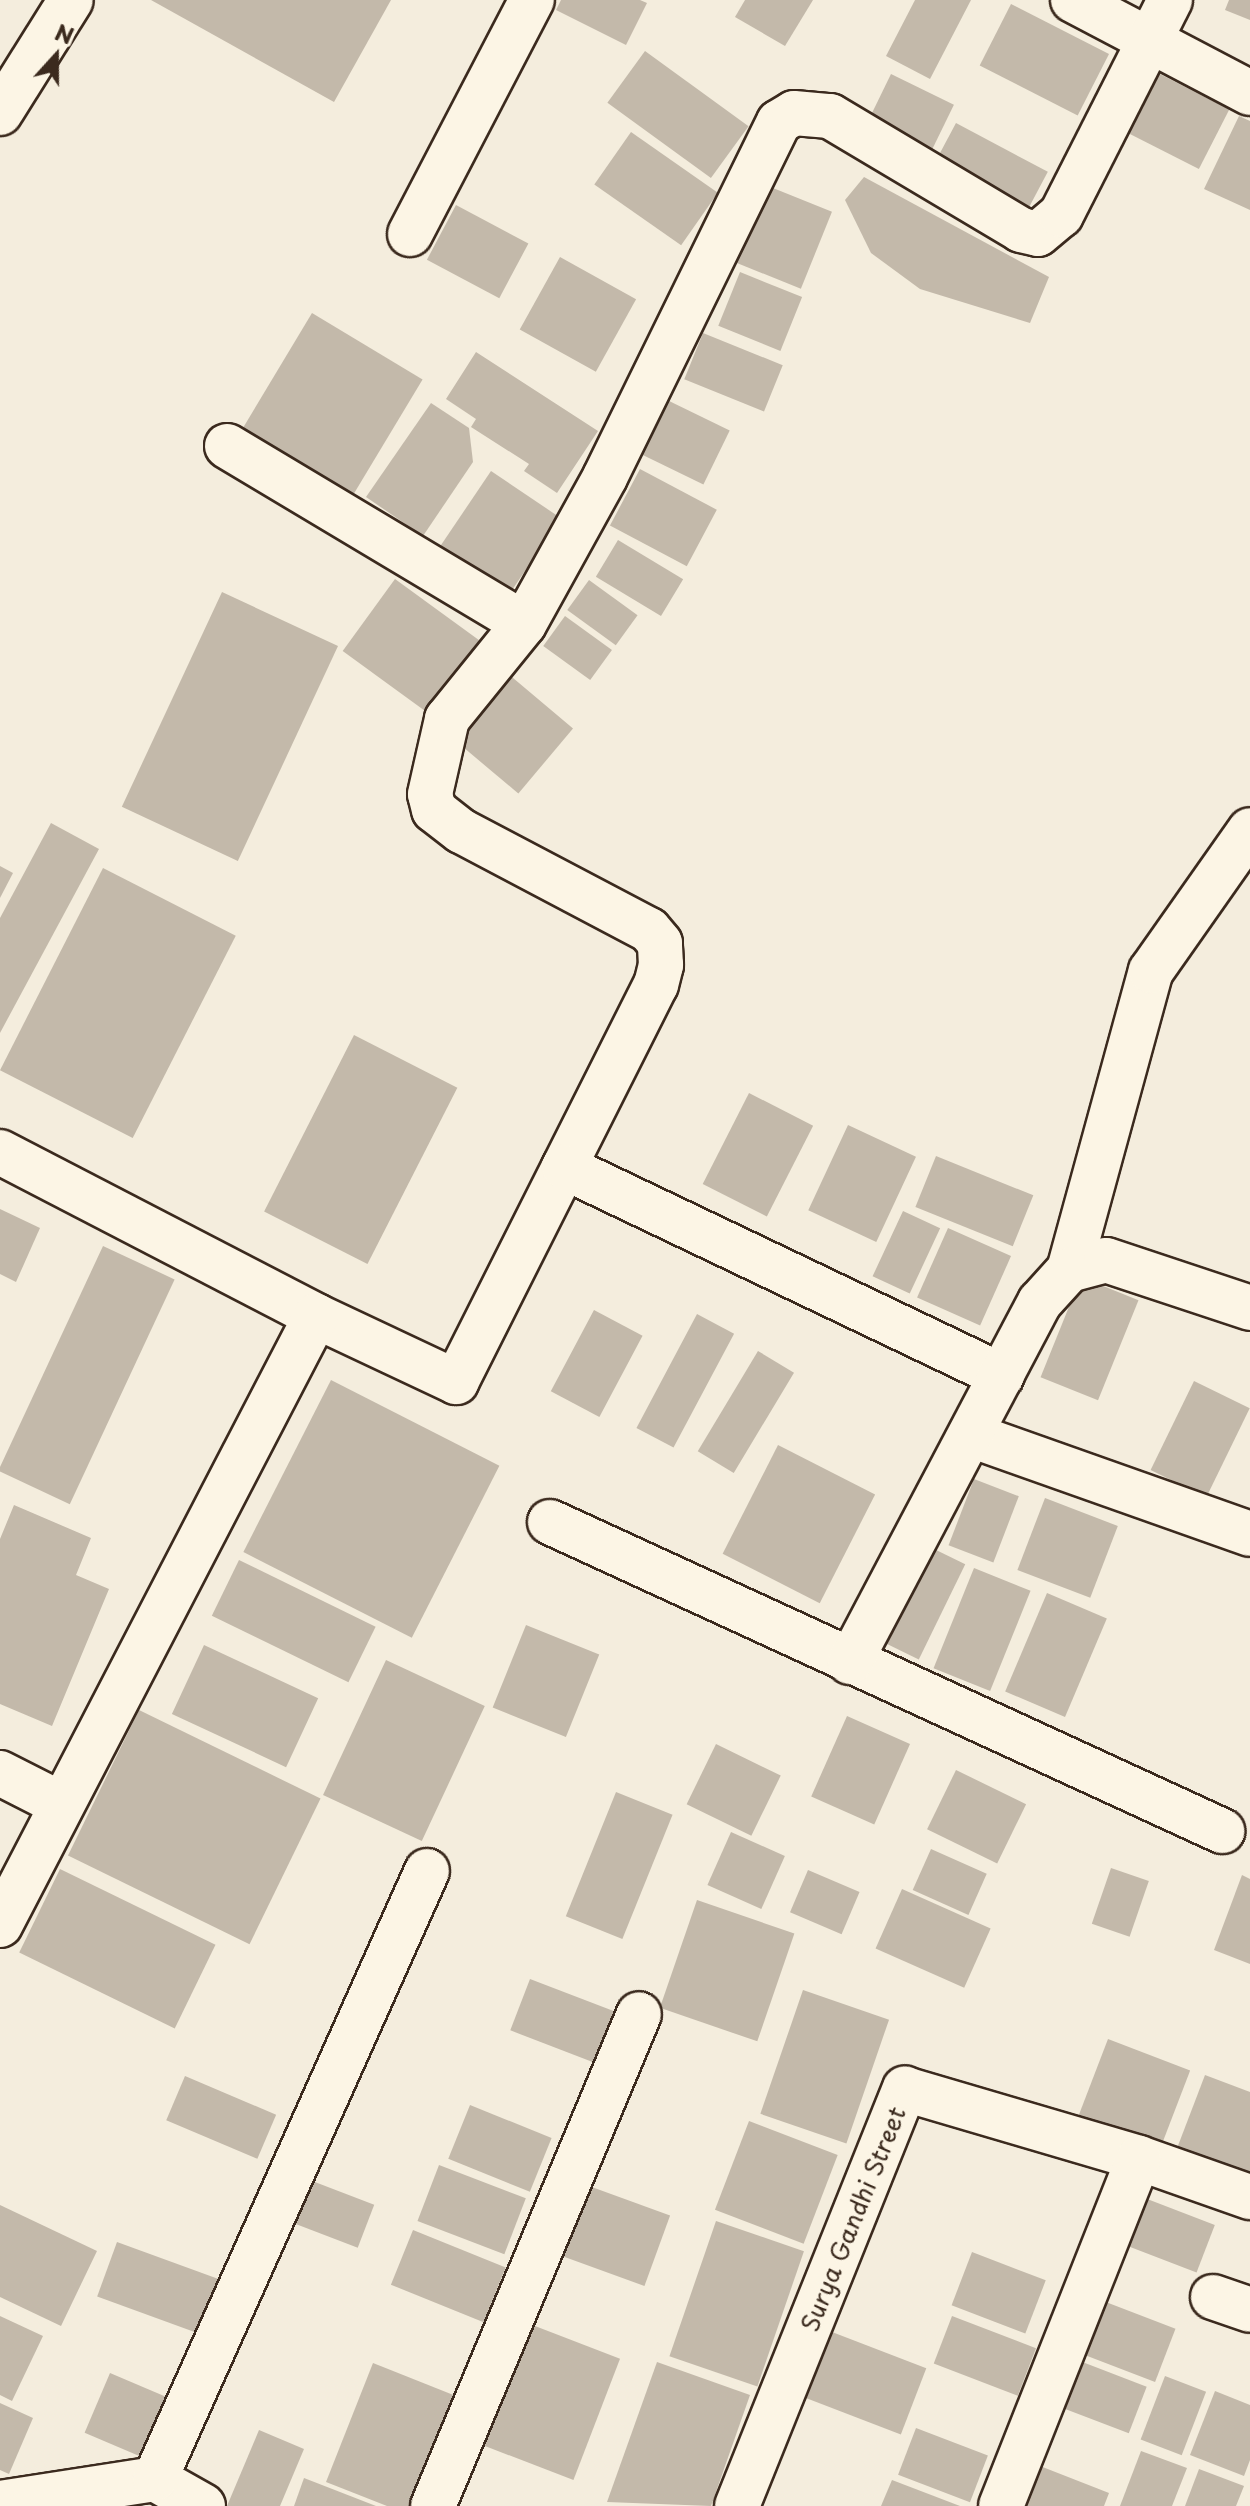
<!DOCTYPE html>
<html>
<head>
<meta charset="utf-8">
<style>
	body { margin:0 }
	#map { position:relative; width:1250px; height:2506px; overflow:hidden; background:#f4eddd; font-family:"Playpen Sans",sans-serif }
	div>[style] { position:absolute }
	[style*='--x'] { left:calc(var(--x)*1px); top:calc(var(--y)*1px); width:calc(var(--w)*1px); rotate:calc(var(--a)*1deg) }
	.building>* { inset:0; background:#c3b9aa; transform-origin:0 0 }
	.roads { filter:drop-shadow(2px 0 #3b2a1e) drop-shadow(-2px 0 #3b2a1e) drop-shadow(0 2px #3b2a1e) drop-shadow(0 -2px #3b2a1e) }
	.minor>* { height:44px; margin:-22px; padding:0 22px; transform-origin:22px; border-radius:22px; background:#fcf5e5 }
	span { translate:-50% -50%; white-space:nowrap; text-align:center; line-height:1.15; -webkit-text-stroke:6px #fcf5e5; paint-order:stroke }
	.street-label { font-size:24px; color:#3b2a1e }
	.north { position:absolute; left:16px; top:16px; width:80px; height:80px; -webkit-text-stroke:6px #fcf5e5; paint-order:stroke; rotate:21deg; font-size:22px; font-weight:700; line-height:32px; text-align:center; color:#3b2a1e }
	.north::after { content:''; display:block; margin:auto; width:28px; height:36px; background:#3b2a1e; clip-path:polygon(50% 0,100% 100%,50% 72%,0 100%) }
</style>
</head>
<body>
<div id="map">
	<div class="building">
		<i style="clip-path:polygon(151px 0,391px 0,334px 102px)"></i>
		<i style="clip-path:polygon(561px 0,640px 0,647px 3px,626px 45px,556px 10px)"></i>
		<i style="clip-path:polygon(745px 0,813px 0,785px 46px,735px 17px)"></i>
		<i style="clip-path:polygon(915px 0,971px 0,930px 79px,886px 56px)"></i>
		<i style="clip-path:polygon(1229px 0,1250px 0,1250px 20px,1225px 10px)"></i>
		<i style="left:1011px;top:4px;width:110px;height:69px;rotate:27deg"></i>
		<i style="left:645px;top:51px;width:128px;height:64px;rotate:36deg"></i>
		<i style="left:1150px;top:69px;width:89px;height:67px;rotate:27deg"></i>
		<i style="left:891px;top:74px;width:70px;height:50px;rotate:26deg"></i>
		<i style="clip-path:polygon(1239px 116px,1250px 121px,1250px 210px,1204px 189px)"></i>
		<i style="left:956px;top:123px;width:104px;height:44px;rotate:28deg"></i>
		<i style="left:631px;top:132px;width:106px;height:64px;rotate:35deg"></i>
		<i style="clip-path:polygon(864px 177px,1049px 277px,1030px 323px,920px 289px,871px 253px,845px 200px)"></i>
		<i style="left:768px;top:186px;width:69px;height:83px;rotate:22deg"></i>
		<i style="left:456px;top:205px;width:82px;height:62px;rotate:28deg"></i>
		<i style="left:560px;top:257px;width:87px;height:83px;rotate:29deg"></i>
		<i style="left:740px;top:272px;width:67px;height:58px;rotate:22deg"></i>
		<i style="left:312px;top:313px;width:129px;height:137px;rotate:31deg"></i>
		<i style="left:703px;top:333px;width:86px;height:50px;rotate:22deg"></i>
		<i style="clip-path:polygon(476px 352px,598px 431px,557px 493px,524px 471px,529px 464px,471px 427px,476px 419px,446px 399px)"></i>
		<i style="left:665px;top:399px;width:72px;height:60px;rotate:26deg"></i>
		<i style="clip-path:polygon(431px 403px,469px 428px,473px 462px,423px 536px,366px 497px)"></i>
		<i style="left:640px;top:469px;width:87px;height:64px;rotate:28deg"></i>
		<i style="left:491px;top:471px;width:84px;height:102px;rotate:34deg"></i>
		<i style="left:618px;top:540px;width:76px;height:43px;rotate:31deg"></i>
		<i style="left:395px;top:579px;width:104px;height:89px;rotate:36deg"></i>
		<i style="left:589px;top:580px;width:60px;height:37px;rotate:36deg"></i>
		<i style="left:222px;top:592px;width:128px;height:237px;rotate:25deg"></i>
		<i style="left:565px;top:616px;width:58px;height:37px;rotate:36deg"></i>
		<i style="left:501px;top:668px;width:94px;height:85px;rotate:40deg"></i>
		<i style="clip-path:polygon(51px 823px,99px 849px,0 1033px,0 918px)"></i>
		<i style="clip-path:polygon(0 866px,13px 873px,0 898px)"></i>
		<i style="left:103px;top:868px;width:149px;height:227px;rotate:27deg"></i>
		<i style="left:354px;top:1035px;width:116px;height:198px;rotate:27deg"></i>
		<i style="left:749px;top:1093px;width:72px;height:102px;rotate:27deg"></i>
		<i style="left:848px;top:1125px;width:75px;height:94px;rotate:25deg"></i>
		<i style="left:936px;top:1156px;width:105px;height:55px;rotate:22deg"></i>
		<i style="clip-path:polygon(0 1209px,40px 1228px,16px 1282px,0 1274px)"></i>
		<i style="left:903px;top:1211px;width:41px;height:72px;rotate:25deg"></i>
		<i style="left:948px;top:1228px;width:69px;height:76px;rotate:24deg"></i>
		<i style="left:103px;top:1246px;width:79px;height:248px;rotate:25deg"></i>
		<i style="left:1081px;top:1277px;width:62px;height:108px;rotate:22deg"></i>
		<i style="left:594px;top:1310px;width:55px;height:92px;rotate:28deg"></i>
		<i style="left:697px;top:1314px;width:42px;height:129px;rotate:28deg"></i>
		<i style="left:758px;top:1351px;width:42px;height:117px;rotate:31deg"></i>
		<i style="left:331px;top:1380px;width:189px;height:193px;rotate:27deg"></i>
		<i style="left:1194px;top:1381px;width:62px;height:99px;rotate:26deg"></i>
		<i style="left:778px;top:1445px;width:109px;height:122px;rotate:27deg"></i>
		<i style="left:974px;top:1479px;width:48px;height:71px;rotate:21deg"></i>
		<i style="left:1045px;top:1498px;width:78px;height:77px;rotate:21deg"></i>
		<i style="clip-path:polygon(14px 1505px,91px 1538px,76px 1575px,109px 1589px,52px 1726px,0 1704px,0 1539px)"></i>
		<i style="left:932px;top:1548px;width:37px;height:106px;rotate:26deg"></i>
		<i style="left:239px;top:1560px;width:152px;height:62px;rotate:26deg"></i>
		<i style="left:974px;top:1568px;width:61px;height:108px;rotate:22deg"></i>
		<i style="left:1047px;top:1593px;width:65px;height:107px;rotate:23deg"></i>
		<i style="left:526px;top:1625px;width:79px;height:89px;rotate:22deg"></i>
		<i style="left:204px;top:1645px;width:126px;height:76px;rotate:25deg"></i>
		<i style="left:386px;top:1660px;width:109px;height:149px;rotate:25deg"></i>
		<i style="left:139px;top:1710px;width:202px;height:162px;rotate:26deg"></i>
		<i style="left:847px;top:1716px;width:69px;height:88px;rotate:24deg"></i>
		<i style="left:716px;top:1744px;width:72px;height:67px;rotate:26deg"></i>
		<i style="left:956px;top:1770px;width:78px;height:66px;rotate:26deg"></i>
		<i style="left:616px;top:1792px;width:61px;height:134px;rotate:22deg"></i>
		<i style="left:731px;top:1832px;width:59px;height:58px;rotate:24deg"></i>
		<i style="left:931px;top:1849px;width:61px;height:45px;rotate:24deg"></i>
		<i style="left:1111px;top:1868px;width:40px;height:59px;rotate:19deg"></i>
		<i style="left:60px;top:1869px;width:173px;height:93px;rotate:26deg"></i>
		<i style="left:808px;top:1870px;width:56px;height:46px;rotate:23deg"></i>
		<i style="clip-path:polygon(1242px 1875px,1250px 1879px,1250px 1964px,1214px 1950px)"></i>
		<i style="left:902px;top:1889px;width:97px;height:65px;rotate:24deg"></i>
		<i style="left:697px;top:1900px;width:103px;height:114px;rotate:19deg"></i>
		<i style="left:530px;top:1979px;width:100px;height:55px;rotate:21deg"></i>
		<i style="left:803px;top:1990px;width:91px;height:131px;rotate:19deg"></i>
		<i style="left:1108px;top:2039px;width:88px;height:91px;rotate:21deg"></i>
		<i style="clip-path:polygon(1205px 2075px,1250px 2092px,1250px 2194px,1171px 2164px)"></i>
		<i style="left:185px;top:2076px;width:99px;height:48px;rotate:23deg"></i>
		<i style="left:470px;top:2105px;width:88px;height:58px;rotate:22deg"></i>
		<i style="left:749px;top:2121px;width:95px;height:95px;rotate:21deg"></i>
		<i style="left:439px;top:2165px;width:93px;height:60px;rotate:21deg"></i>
		<i style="left:307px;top:2179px;width:72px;height:46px;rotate:21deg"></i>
		<i style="left:578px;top:2182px;width:98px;height:75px;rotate:20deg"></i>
		<i style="left:1142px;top:2197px;width:78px;height:51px;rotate:21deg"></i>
		<i style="clip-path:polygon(0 2205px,97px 2251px,61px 2326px,0 2297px)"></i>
		<i style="left:716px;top:2221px;width:93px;height:143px;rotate:19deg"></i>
		<i style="left:413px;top:2230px;width:100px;height:59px;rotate:22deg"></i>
		<i style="left:117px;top:2242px;width:108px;height:58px;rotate:20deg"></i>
		<i style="left:972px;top:2252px;width:79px;height:57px;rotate:21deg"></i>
		<i style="left:1098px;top:2299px;width:83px;height:57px;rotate:21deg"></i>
		<i style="clip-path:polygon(0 2316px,43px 2336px,12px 2401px,0 2395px)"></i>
		<i style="left:952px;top:2316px;width:90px;height:51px;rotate:21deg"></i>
		<i style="left:522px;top:2321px;width:105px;height:130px;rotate:21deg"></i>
		<i style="left:832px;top:2332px;width:101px;height:71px;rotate:21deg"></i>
		<i style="left:1072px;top:2358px;width:80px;height:50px;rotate:21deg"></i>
		<i style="clip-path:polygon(657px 2362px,750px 2395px,711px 2506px,607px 2502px)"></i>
		<i style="clip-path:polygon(373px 2363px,466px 2400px,425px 2506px,387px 2506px,326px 2482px)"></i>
		<i style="left:110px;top:2373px;width:69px;height:65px;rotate:23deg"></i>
		<i style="left:1165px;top:2376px;width:44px;height:68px;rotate:21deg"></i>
		<i style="clip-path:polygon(1215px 2391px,1250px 2405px,1250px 2460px,1244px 2476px,1190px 2455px)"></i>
		<i style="clip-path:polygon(0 2403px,33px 2418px,9px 2474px,0 2470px)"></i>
		<i style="left:916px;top:2428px;width:77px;height:50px;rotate:21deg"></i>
		<i style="clip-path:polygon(259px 2430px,304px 2449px,280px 2506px,227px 2506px)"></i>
		<i style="clip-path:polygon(1141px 2451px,1187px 2468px,1172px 2506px,1120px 2506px)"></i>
		<i style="clip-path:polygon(1040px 2466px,1109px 2493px,1104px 2506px,1025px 2506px)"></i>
		<i style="clip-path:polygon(1199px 2469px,1244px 2486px,1236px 2506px,1185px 2506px)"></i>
		<i style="clip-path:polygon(304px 2478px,376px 2506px,294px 2506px)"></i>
		<i style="clip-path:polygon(892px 2480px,960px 2506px,881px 2506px)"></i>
	</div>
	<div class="roads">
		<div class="minor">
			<i style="--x:1073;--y:0;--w:200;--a:27.7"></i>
			<i style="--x:0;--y:113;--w:133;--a:-57.9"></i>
			<i style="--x:410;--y:234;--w:264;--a:-62.5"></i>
			<i style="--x:227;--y:446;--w:346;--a:30.9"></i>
			<i style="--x:524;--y:624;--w:168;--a:-61.1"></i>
			<i style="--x:605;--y:477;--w:395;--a:-63.9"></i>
			<i style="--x:779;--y:122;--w:17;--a:-31"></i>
			<i style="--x:794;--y:113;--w:36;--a:5"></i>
			<i style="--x:830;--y:116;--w:222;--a:30.8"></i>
			<i style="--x:1021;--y:230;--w:17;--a:13"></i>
			<i style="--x:1038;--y:234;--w:30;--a:-40"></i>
			<i style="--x:1061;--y:215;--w:241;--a:-63.1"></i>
			<i style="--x:0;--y:1152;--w:356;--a:27.4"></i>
			<i style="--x:316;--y:1316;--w:155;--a:25.2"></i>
			<i style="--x:456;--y:1382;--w:445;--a:-63.3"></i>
			<i style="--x:656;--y:985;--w:21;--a:-76"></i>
			<i style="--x:661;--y:965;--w:22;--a:-93"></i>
			<i style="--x:660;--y:943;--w:17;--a:-130"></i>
			<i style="--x:649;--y:930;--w:212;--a:-152.2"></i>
			<i style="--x:461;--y:831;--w:34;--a:-142"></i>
			<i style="--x:434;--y:810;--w:16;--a:-104"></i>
			<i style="--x:430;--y:794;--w:77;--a:-77.2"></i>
			<i style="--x:447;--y:719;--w:122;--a:-51"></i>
			<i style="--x:564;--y:1167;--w:485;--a:25.5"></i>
			<i style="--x:1069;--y:1270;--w:310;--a:-74.7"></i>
			<i style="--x:1151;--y:971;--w:172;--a:-54.9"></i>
			<i style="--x:971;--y:1435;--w:296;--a:19.5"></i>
			<i style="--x:550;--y:1522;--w:740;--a:24.69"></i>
			<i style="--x:850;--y:1662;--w:407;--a:-62.2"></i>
			<i style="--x:1040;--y:1302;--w:43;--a:-47.8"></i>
			<i style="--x:1069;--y:1270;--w:38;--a:-15"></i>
			<i style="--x:1106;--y:1260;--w:152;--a:18.4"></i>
			<i style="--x:0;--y:1773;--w:68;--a:26.9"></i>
			<i style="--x:0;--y:1925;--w:686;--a:-62.58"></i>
			<i style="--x:1213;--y:2297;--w:39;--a:19"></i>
			<i style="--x:0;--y:2503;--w:157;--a:-8.8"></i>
			<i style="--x:203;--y:2506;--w:55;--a:-150.6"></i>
			<i style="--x:155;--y:2479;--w:666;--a:-65.9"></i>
			<i style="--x:433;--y:2506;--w:533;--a:-67.28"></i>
			<i style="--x:737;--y:2506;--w:450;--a:-68.1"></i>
			<i style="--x:905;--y:2089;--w:244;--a:16.4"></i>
			<i style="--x:1139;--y:2158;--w:118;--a:19.4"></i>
			<i style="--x:1001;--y:2506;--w:374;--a:-68.4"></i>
		</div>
	</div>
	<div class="street-label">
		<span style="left:853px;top:2219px;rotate:-68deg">Surya Gandhi Street</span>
	</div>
	<div class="north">N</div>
</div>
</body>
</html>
